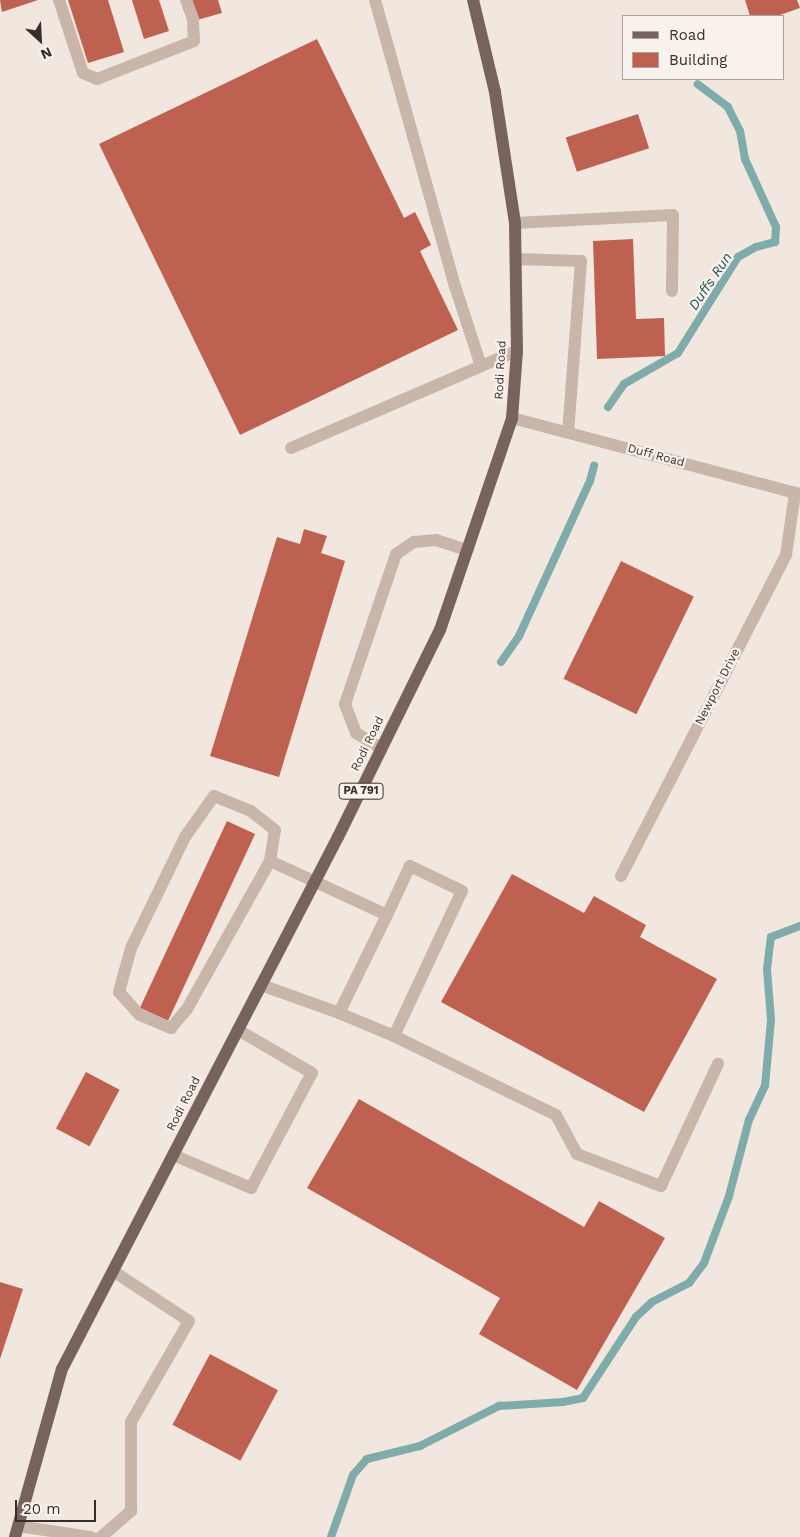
<!DOCTYPE html>
<html>
<head>
<meta charset="utf-8">
<style>
	body { margin:0 }
	#map { position:relative; width:800px; height:1537px; overflow:hidden; background:#f1e7df; font-family:"Work Sans",sans-serif }
	div>[style] { position:absolute }
	[style*='--x'] { left:calc(var(--x)*1px); top:calc(var(--y)*1px); width:calc(var(--w)*1px); rotate:calc(var(--a)*1deg) }
	.stream>* { height:8px; margin:-4px; padding:0 4px; transform-origin:4px; border-radius:4px; background:#7facaa }
	.building>* { inset:0; background:#be6150; transform-origin:0 0 }
	.service>* { height:12px; margin:-6px; padding:0 6px; transform-origin:6px; border-radius:6px; background:#c9b6ab }
	.minor>* { height:12px; margin:-6px; padding:0 6px; transform-origin:6px; border-radius:6px; background:#c9b6ab }
	.tertiary>* { height:12px; margin:-6px; padding:0 6px; transform-origin:6px; border-radius:6px; background:#c9b6ab }
	.primary>* { height:12px; margin:-6px; padding:0 6px; transform-origin:6px; border-radius:6px; background:#78635c }
	span { translate:-50% -50%; white-space:nowrap; text-align:center; line-height:1.15; -webkit-text-stroke:4.5px #f9f1eb; paint-order:stroke }
	.shield-label span { padding:1px 4px; background:#f9f1eb; border:1px solid; border-radius:4px; -webkit-text-stroke-width:0 }
	.shield-label { font-size:11px; color:#372d2a; font-weight:700 }
	.street-label { font-size:12px; color:#372d2a }
	.water-label { font-size:14px; color:#225655; font-style:italic }
	.legend { position:absolute; left:622px; top:15px; width:162px; height:65px; box-sizing:border-box; background:#f9f1eb; border:1px solid #aba39e; margin:0; padding:6px 9px; list-style:none; font-size:15px; color:#372d2a }
	.legend li { display:flex; align-items:center; gap:10px; height:25px }
	.legend b { width:25px; border:1px solid #aba39e }
	.north { position:absolute; left:15px; top:15px; width:50px; height:50px; -webkit-text-stroke:4px #f9f1eb; paint-order:stroke; rotate:155deg; font-size:14px; font-weight:700; line-height:20px; text-align:center; color:#372d2a }
	.north::after { content:''; display:block; margin:auto; width:18px; height:22px; background:#372d2a; clip-path:polygon(50% 0,100% 100%,50% 72%,0 100%) }
	.scale { position:absolute; left:15px; top:1500px; width:81px; height:22px; box-sizing:border-box; border:2px solid #372d2a; border-top:0; padding-left:6px; font-size:15px; line-height:18px; white-space:nowrap; color:#372d2a; -webkit-text-stroke:4px #f9f1eb; paint-order:stroke }
</style>
</head>
<body>
<div id="map">
	<div class="stream">
		<i style="--x:608;--y:407;--w:28;--a:-55"></i>
		<i style="--x:624;--y:384;--w:62;--a:-29.9"></i>
		<i style="--x:678;--y:353;--w:113;--a:-58"></i>
		<i style="--x:738;--y:257;--w:21;--a:-29"></i>
		<i style="--x:756;--y:247;--w:20;--a:-15"></i>
		<i style="--x:775;--y:242;--w:15;--a:-86"></i>
		<i style="--x:776;--y:227;--w:75;--a:-114.5"></i>
		<i style="--x:745;--y:159;--w:28;--a:-100"></i>
		<i style="--x:740;--y:131;--w:27;--a:-117"></i>
		<i style="--x:728;--y:107;--w:38;--a:-143"></i>
		<i style="--x:501;--y:662;--w:32;--a:-55"></i>
		<i style="--x:519;--y:636;--w:170;--a:-65.4"></i>
		<i style="--x:590;--y:481;--w:16;--a:-75"></i>
		<i style="--x:331;--y:1537;--w:66;--a:-70.5"></i>
		<i style="--x:353;--y:1475;--w:21;--a:-49"></i>
		<i style="--x:367;--y:1459;--w:55;--a:-13.8"></i>
		<i style="--x:420;--y:1446;--w:89;--a:-26.9"></i>
		<i style="--x:499;--y:1406;--w:64;--a:-3.6"></i>
		<i style="--x:563;--y:1402;--w:20;--a:-11"></i>
		<i style="--x:583;--y:1398;--w:97;--a:-56.8"></i>
		<i style="--x:636;--y:1317;--w:22;--a:-43"></i>
		<i style="--x:652;--y:1302;--w:42;--a:-27.2"></i>
		<i style="--x:689;--y:1283;--w:25;--a:-53"></i>
		<i style="--x:704;--y:1263;--w:72;--a:-69.5"></i>
		<i style="--x:729;--y:1196;--w:79;--a:-75.3"></i>
		<i style="--x:749;--y:1120;--w:38;--a:-65"></i>
		<i style="--x:765;--y:1086;--w:66;--a:-84.8"></i>
		<i style="--x:771;--y:1020;--w:51;--a:-94.5"></i>
		<i style="--x:767;--y:969;--w:32;--a:-83"></i>
		<i style="--x:771;--y:937;--w:31;--a:-21"></i>
	</div>
	<div class="building">
		<i style="clip-path:polygon(0 0,38px 0,2px 12px)"></i>
		<i style="clip-path:polygon(68px 0,108px 0,124px 52px,88px 63px)"></i>
		<i style="clip-path:polygon(132px 0,159px 0,169px 31px,144px 39px)"></i>
		<i style="clip-path:polygon(190px 0,218px 0,222px 13px,197px 20px)"></i>
		<i style="clip-path:polygon(745px 0,797px 0,800px 8px,777px 16px,750px 16px)"></i>
		<i style="clip-path:polygon(317px 39px,404px 218px,415px 212px,431px 245px,420px 251px,458px 330px,240px 435px,99px 144px)"></i>
		<i style="left:638px;top:114px;width:36px;height:76px;rotate:72deg"></i>
		<i style="clip-path:polygon(633px 239px,636px 319px,664px 318px,665px 356px,597px 359px,593px 241px)"></i>
		<i style="clip-path:polygon(304px 529px,327px 536px,321px 553px,345px 561px,279px 777px,210px 756px,277px 537px,300px 544px)"></i>
		<i style="left:621px;top:561px;width:81px;height:131px;rotate:26deg"></i>
		<i style="left:227px;top:821px;width:31px;height:206px;rotate:25deg"></i>
		<i style="clip-path:polygon(512px 874px,584px 913px,594px 896px,646px 925px,640px 937px,717px 979px,644px 1112px,441px 1002px)"></i>
		<i style="left:86px;top:1072px;width:38px;height:64px;rotate:28deg"></i>
		<i style="clip-path:polygon(359px 1099px,584px 1227px,599px 1201px,665px 1238px,577px 1390px,479px 1334px,500px 1298px,307px 1188px)"></i>
		<i style="clip-path:polygon(0 1282px,23px 1289px,0 1359px)"></i>
		<i style="left:210px;top:1354px;width:77px;height:80px;rotate:28deg"></i>
	</div>
	<div class="service">
		<i style="--x:59;--y:0;--w:77;--a:71.8"></i>
		<i style="--x:83;--y:73;--w:15;--a:23"></i>
		<i style="--x:97;--y:79;--w:104;--a:-21.4"></i>
		<i style="--x:194;--y:41;--w:22;--a:-93"></i>
		<i style="--x:193;--y:19;--w:20;--a:-110"></i>
		<i style="--x:375;--y:0;--w:297;--a:74.4"></i>
		<i style="--x:455;--y:286;--w:84;--a:72"></i>
		<i style="--x:481;--y:366;--w:39;--a:-23"></i>
		<i style="--x:515;--y:223;--w:158;--a:-2.9"></i>
		<i style="--x:673;--y:215;--w:76;--a:90.8"></i>
		<i style="--x:516;--y:259;--w:65;--a:1.8"></i>
		<i style="--x:581;--y:261;--w:172;--a:94.3"></i>
		<i style="--x:291;--y:448;--w:207;--a:-23.3"></i>
		<i style="--x:381;--y:748;--w:29;--a:-149"></i>
		<i style="--x:356;--y:733;--w:31;--a:-111"></i>
		<i style="--x:345;--y:704;--w:158;--a:-71.2"></i>
		<i style="--x:396;--y:554;--w:22;--a:-34"></i>
		<i style="--x:414;--y:542;--w:22;--a:-5"></i>
		<i style="--x:436;--y:540;--w:33;--a:18"></i>
		<i style="--x:261;--y:985;--w:83;--a:19.7"></i>
		<i style="--x:339;--y:1013;--w:109;--a:-63.9"></i>
		<i style="--x:387;--y:915;--w:129;--a:-155.2"></i>
		<i style="--x:270;--y:861;--w:31;--a:-81"></i>
		<i style="--x:275;--y:830;--w:31;--a:-142"></i>
		<i style="--x:251;--y:811;--w:40;--a:-158"></i>
		<i style="--x:214;--y:796;--w:50;--a:125.3"></i>
		<i style="--x:185;--y:837;--w:123;--a:115.9"></i>
		<i style="--x:131;--y:948;--w:46;--a:105.3"></i>
		<i style="--x:119;--y:992;--w:31;--a:48"></i>
		<i style="--x:140;--y:1015;--w:34;--a:23"></i>
		<i style="--x:171;--y:1028;--w:25;--a:-50"></i>
		<i style="--x:187;--y:1009;--w:170;--a:-60.7"></i>
		<i style="--x:339;--y:1013;--w:60;--a:22.7"></i>
		<i style="--x:394;--y:1036;--w:160;--a:-64.9"></i>
		<i style="--x:462;--y:891;--w:58;--a:-154.3"></i>
		<i style="--x:410;--y:866;--w:54;--a:115.1"></i>
		<i style="--x:394;--y:1036;--w:180;--a:26"></i>
		<i style="--x:556;--y:1115;--w:44;--a:61.7"></i>
		<i style="--x:577;--y:1154;--w:90;--a:20.9"></i>
		<i style="--x:661;--y:1186;--w:135;--a:-65"></i>
		<i style="--x:173;--y:1155;--w:85;--a:22.9"></i>
		<i style="--x:251;--y:1188;--w:130;--a:-62.1"></i>
		<i style="--x:312;--y:1073;--w:86;--a:-149.8"></i>
		<i style="--x:18;--y:1526;--w:74;--a:8.6"></i>
		<i style="--x:101;--y:1537;--w:40;--a:-41"></i>
		<i style="--x:131;--y:1511;--w:89;--a:-90"></i>
		<i style="--x:131;--y:1422;--w:116;--a:-60.1"></i>
		<i style="--x:189;--y:1321;--w:91;--a:-146.7"></i>
	</div>
	<div class="minor">
		<i style="--x:621;--y:876;--w:361;--a:-62.8"></i>
		<i style="--x:786;--y:555;--w:63;--a:-81.7"></i>
	</div>
	<div class="tertiary">
		<i style="--x:512;--y:418;--w:298;--a:14.8"></i>
	</div>
	<div class="primary">
		<i style="--x:15;--y:1537;--w:174;--a:-74.4"></i>
		<i style="--x:62;--y:1369;--w:599;--a:-62.58"></i>
		<i style="--x:338;--y:837;--w:231;--a:-63.8"></i>
		<i style="--x:440;--y:630;--w:224;--a:-71.2"></i>
		<i style="--x:512;--y:418;--w:67;--a:-85.7"></i>
		<i style="--x:517;--y:351;--w:128;--a:-90.9"></i>
		<i style="--x:515;--y:223;--w:133;--a:-98.7"></i>
		<i style="--x:495;--y:92;--w:95;--a:-103.4"></i>
	</div>
	<div class="shield-label">
		<span style="left:361px;top:791px">PA 791</span>
	</div>
	<div class="street-label">
		<span style="left:501px;top:370px;rotate:-87deg">Rodi Road</span>
		<span style="left:656px;top:456px;rotate:15deg">Duff Road</span>
		<span style="left:718px;top:687px;rotate:-63deg">Newport Drive</span>
		<span style="left:368px;top:744px;rotate:-64deg">Rodi Road</span>
		<span style="left:184px;top:1104px;rotate:-63deg">Rodi Road</span>
	</div>
	<div class="water-label">
		<span style="left:710px;top:281px;rotate:-56deg">Duffs Run</span>
	</div>
	<ul class="legend">
	<li><b style="height:6px;background:#78635c"></b>Road</li>
	<li><b style="height:14px;background:#be6150"></b>Building</li>
	</ul>
	<div class="north">N</div>
	<div class="scale">20 m</div>
</div>
</body>
</html>
